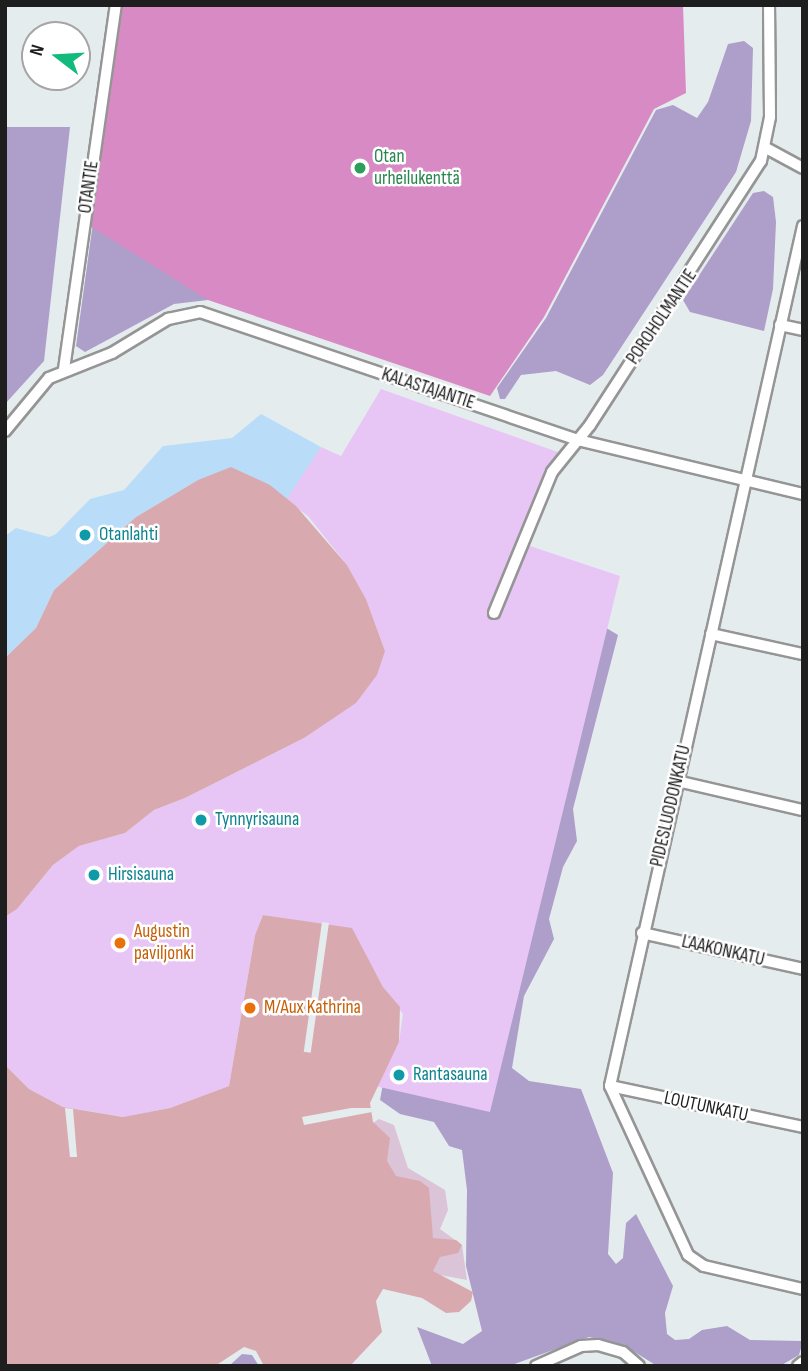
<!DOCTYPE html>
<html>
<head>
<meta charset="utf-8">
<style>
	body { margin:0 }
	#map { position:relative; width:808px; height:1371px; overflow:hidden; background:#e5ecee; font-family:"Sofia Sans Condensed",sans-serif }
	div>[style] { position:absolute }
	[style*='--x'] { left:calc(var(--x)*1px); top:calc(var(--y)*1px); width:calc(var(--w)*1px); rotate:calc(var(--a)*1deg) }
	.forest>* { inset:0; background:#ad9eca }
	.wetland>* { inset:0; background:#dbc4d7 }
	.sand>* { inset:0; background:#b9ddf8 }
	.park>* { inset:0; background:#e7c6f5 }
	.pitch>* { inset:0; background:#d78ac4 }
	.water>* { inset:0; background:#d8aab0 }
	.pier>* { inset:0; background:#e5ecee; transform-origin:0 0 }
	.roads { filter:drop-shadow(2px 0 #959595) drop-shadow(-2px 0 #959595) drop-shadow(0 2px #959595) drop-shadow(0 -2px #959595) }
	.minor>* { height:10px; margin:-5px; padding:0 5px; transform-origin:5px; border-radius:5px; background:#fff }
	.dots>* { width:19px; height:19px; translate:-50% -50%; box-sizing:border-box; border:4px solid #fff; border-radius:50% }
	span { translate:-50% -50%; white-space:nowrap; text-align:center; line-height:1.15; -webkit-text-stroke:5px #fff; paint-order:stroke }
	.leisure-label { font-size:19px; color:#27864d }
	.left { translate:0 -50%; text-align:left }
	.street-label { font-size:19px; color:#1e1e1e }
	.culture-label { font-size:19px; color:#0d838f }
	.food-label { font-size:19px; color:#c56008 }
	.frame { position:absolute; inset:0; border:7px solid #1e1e1e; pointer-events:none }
	.north { position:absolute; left:21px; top:21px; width:70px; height:70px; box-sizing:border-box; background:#fff; border:2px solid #a5a5a5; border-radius:50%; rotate:287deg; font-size:19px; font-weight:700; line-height:28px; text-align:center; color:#1e1e1e }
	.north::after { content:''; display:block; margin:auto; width:24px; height:32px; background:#12bb7d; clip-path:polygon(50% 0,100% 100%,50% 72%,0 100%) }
</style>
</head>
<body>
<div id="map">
	<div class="forest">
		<i style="clip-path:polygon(123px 5px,208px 300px,174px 304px,85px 352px,76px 346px)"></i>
		<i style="clip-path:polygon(744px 41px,753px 48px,751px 121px,736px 172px,603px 375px,590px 385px,556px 371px,521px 375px,505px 399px,500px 399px,497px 388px,546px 318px,656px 110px,673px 105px,697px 118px,708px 102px,728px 44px)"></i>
		<i style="clip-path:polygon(5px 127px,70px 127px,44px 361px,5px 404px)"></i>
		<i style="clip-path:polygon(764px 191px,773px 197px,776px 222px,773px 289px,764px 331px,690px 312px,683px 300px,753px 193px)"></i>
		<i style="clip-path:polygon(603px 626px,618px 635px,573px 809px,577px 841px,563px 867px,549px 919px,554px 939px,524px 996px,512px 1068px,529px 1081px,581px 1089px,613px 1173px,608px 1254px,616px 1264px,623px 1258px,626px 1223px,636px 1214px,673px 1286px,665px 1313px,667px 1334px,675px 1340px,689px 1339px,702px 1330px,727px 1326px,750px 1340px,803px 1341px,799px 1355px,780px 1366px,657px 1366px,625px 1346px,589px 1337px,509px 1366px,432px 1366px,417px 1327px,463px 1344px,482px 1331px,466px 1266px,467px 1190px,462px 1150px,449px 1146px,434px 1122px,400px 1114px,380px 1100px,384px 1078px,401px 1042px,405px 1020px)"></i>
		<i style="clip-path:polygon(242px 1354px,252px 1355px,259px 1366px,229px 1366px)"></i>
	</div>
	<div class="wetland">
		<i style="clip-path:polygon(379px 1119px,394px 1125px,408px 1168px,445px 1190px,448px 1210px,440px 1229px,462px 1245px,467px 1280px,413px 1270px,373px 1123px)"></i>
	</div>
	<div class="sand">
		<i style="clip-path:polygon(261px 414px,321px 447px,310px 466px,316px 483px,286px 500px,270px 485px,198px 480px,136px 517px,54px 590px,36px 628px,5px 658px,5px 536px,16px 528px,49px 537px,56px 534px,90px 499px,124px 490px,163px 446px,232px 438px)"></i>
	</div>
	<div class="park">
		<i style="clip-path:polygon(381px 389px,566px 455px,552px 472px,524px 544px,620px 576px,490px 1112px,375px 1086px,399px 1042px,403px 1014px,383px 987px,352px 929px,263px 915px,255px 935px,229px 1086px,170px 1108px,124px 1117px,63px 1107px,29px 1089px,5px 1065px,5px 917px,17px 909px,53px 865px,79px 846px,125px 833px,154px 810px,185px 798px,304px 738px,385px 651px,366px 599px,347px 565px,308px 516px,286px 500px,321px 447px,341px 456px)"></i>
	</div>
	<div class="pitch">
		<i style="clip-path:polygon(123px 5px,683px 5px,686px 93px,654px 109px,544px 317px,490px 396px,208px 300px,90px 226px)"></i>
	</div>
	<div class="water">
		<i style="clip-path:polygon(231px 467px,270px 485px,296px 506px,347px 565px,366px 599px,385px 651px,377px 675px,356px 703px,304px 738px,185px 798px,154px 810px,125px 833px,79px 846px,53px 865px,17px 909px,5px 917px,5px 658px,36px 628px,54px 590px,136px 517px,198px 480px)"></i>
		<i style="clip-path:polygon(263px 915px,352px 928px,383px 987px,400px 1007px,399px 1042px,370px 1103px,373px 1122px,390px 1138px,387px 1161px,396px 1176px,420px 1181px,429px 1188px,433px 1238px,456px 1240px,462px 1245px,458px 1253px,440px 1257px,433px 1271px,473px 1292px,471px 1301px,459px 1312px,446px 1313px,422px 1298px,383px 1289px,376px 1301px,382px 1332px,350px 1366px,264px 1366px,256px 1351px,244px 1347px,215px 1366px,5px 1366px,5px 1065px,29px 1089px,63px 1107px,123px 1117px,170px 1108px,229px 1086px,255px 935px)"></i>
	</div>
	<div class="pier">
		<i style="left:322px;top:922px;width:7px;height:131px;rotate:8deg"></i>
		<i style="clip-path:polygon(65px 1108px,73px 1109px,77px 1157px,70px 1157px)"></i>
		<i style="clip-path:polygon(351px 1108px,371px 1108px,372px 1112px,304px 1125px,302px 1117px)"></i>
	</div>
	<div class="roads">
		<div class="minor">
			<i style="--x:766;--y:148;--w:42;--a:28.4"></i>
			<i style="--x:803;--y:226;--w:881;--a:102.65"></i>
			<i style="--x:610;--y:1086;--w:186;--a:65.2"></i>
			<i style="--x:688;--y:1255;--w:19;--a:35"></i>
			<i style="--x:704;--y:1266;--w:102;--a:13.1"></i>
			<i style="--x:780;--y:325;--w:24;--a:12"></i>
			<i style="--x:64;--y:369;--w:368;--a:-81.9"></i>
			<i style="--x:5;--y:431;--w:69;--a:-50.3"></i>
			<i style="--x:49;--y:378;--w:68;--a:-21.6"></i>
			<i style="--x:112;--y:353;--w:66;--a:-31.3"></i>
			<i style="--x:168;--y:319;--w:33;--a:-12"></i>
			<i style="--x:200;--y:312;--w:399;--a:18.7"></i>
			<i style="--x:578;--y:440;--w:231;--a:13.5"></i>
			<i style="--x:494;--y:613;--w:152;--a:-67.6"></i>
			<i style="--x:552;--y:472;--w:60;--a:-51"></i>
			<i style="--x:590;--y:425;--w:315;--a:-57.1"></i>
			<i style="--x:761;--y:161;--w:45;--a:-78.4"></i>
			<i style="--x:770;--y:117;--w:112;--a:-90.5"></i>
			<i style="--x:711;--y:634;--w:94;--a:12.3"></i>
			<i style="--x:677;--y:781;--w:129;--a:13"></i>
			<i style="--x:642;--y:933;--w:165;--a:12.6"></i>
			<i style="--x:610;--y:1086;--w:197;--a:12"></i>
			<i style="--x:536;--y:1366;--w:49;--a:-24"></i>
			<i style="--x:581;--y:1346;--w:17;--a:-3"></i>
			<i style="--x:598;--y:1345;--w:26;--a:16"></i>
			<i style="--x:623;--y:1352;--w:21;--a:41"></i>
			<i style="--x:798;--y:1366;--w:6;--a:-39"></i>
		</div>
	</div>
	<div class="dots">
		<i style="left:360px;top:168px;background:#2e9e5b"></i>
		<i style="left:85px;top:535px;background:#0f9aa8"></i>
		<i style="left:201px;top:820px;background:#0f9aa8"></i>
		<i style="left:94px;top:875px;background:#0f9aa8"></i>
		<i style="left:120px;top:943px;background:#e8710a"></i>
		<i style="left:250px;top:1008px;background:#e8710a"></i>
		<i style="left:399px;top:1075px;background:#0f9aa8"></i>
	</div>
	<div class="leisure-label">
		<span class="left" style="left:374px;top:168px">Otan<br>urheilukenttä</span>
	</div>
	<div class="street-label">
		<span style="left:89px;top:187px;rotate:-82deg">OTANTIE</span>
		<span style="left:662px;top:317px;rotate:-56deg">POROHOLMANTIE</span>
		<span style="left:428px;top:389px;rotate:18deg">KALASTAJANTIE</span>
		<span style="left:671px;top:806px;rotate:-77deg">PIDESLUODONKATU</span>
		<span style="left:723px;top:951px;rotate:13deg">LAAKONKATU</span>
		<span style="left:706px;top:1107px;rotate:12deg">LOUTUNKATU</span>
	</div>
	<div class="culture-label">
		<span class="left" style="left:99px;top:535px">Otanlahti</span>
		<span class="left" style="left:215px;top:820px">Tynnyrisauna</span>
		<span class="left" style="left:108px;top:875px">Hirsisauna</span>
		<span class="left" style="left:413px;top:1075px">Rantasauna</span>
	</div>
	<div class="food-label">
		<span class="left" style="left:134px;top:943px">Augustin<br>paviljonki</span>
		<span class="left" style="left:264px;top:1008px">M/Aux Kathrina</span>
	</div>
	<div class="frame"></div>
	<div class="north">N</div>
</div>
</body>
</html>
